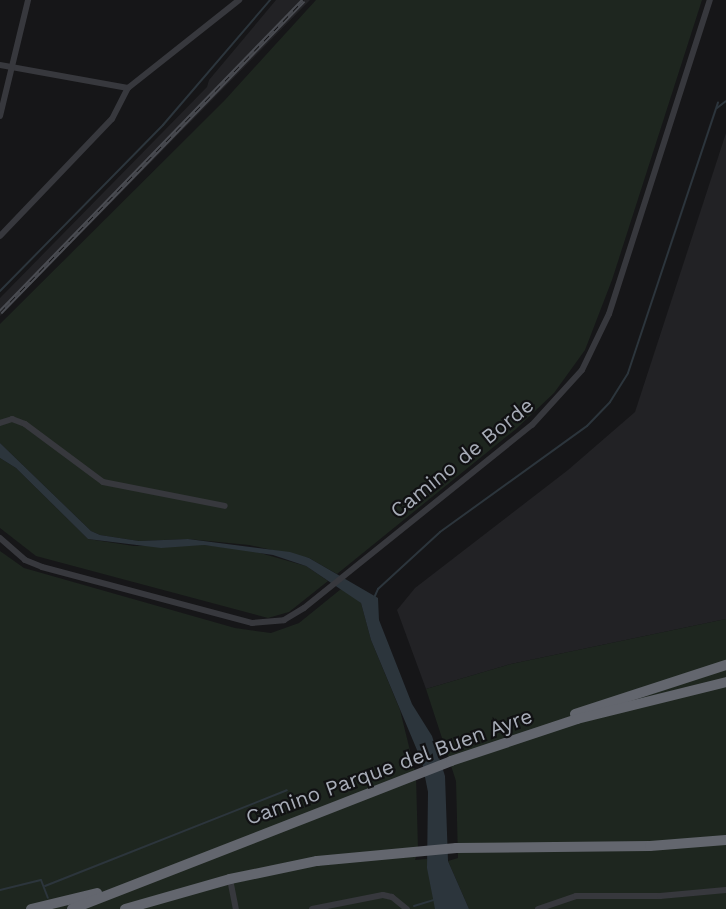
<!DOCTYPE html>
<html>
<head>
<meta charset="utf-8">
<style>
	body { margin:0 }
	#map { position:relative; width:726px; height:909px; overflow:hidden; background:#161618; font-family:"Work Sans",sans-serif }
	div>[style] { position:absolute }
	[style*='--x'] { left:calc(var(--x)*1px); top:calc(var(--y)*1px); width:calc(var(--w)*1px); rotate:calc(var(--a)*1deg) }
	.built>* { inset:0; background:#222225 }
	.green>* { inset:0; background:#1e261f }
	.water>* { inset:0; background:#2c353c }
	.stream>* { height:2px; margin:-1px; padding:0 1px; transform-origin:1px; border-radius:1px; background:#2c353c }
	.minor>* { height:6px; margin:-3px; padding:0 3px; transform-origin:3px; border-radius:3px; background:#37383d }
	.motorway>* { height:10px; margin:-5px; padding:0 5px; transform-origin:5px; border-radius:5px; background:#63666e }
	.rail>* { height:4.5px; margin-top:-2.25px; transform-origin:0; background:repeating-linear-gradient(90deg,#111113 0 7px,#4a4c52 0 14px); box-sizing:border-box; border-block:2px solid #4a4c52 }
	span { translate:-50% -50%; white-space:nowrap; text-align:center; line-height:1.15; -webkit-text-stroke:4.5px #111113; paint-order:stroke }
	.street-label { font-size:21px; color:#a8adb8 }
</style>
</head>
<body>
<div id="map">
	<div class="built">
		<i style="clip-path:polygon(276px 0,310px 0,0 316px,0 298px,207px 87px,209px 80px)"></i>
		<i style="clip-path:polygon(726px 133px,726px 619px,511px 664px,426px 689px,397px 610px,415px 588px,568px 470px,635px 412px)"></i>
	</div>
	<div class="green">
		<i style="clip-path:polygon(316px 0,702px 0,612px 280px,585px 350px,554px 393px,516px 429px,337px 574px,309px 558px,249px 545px,188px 539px,139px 541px,100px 535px,91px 531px,0 443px,0 324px,224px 101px)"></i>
		<i style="clip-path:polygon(0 458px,16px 468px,88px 539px,134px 546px,204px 545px,250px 550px,306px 566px,328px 581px,289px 612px,268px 618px,36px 556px,0 528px)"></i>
		<i style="clip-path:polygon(0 551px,24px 568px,235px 628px,271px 633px,299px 623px,341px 589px,348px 591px,361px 603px,371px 640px,400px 710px,416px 775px,418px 850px,415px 860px,427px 859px,449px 909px,0 909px)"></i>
		<i style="clip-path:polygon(726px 619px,726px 909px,469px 909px,448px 861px,458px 858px,456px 781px,426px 689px,511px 664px)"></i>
	</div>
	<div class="water">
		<i style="clip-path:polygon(0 443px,91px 531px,100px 535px,139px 541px,188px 539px,290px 552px,309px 558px,378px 598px,379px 620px,412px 704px,432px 736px,445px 776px,448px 861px,469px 909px,435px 909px,427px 868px,428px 792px,422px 762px,371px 640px,361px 603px,306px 566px,273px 555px,204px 545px,161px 548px,88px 539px,16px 468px,0 458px)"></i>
	</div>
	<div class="stream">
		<i style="--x:717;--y:108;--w:11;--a:-38"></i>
		<i style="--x:0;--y:291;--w:233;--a:-45.5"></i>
		<i style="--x:163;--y:125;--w:165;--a:-49.4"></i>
		<i style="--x:374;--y:598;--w:10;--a:-66"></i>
		<i style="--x:378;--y:589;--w:84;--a:-42.6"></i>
		<i style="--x:440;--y:532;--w:181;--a:-35.8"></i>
		<i style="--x:587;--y:426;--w:33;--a:-46"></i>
		<i style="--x:610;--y:402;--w:34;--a:-58"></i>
		<i style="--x:628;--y:373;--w:285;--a:-71.6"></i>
		<i style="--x:45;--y:886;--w:260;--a:-21.6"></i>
		<i style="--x:0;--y:890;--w:42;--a:-13.7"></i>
		<i style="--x:41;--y:880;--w:19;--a:69"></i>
		<i style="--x:414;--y:906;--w:21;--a:-17"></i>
	</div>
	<div class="minor">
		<i style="--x:0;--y:65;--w:130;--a:10.2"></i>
		<i style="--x:0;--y:116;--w:119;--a:-76.4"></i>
		<i style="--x:0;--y:236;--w:162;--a:-46.3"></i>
		<i style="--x:112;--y:119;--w:35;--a:-63"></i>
		<i style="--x:128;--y:88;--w:142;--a:-38.4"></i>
		<i style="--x:0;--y:423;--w:13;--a:-18"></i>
		<i style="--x:12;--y:419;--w:14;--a:21"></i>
		<i style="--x:25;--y:424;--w:97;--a:36.6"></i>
		<i style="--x:103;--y:482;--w:124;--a:11.1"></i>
		<i style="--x:0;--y:538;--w:33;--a:41"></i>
		<i style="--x:25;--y:560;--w:18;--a:22"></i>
		<i style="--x:42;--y:567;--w:217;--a:14.9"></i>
		<i style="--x:252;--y:623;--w:32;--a:-5"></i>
		<i style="--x:284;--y:620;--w:23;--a:-31"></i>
		<i style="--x:304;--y:608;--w:292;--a:-38.8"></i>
		<i style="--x:532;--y:425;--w:74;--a:-47.7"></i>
		<i style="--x:582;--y:370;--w:62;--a:-64.3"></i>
		<i style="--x:609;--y:314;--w:330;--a:-72.2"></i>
		<i style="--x:230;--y:879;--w:31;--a:79"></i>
		<i style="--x:312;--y:909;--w:72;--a:-11.2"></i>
		<i style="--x:383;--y:895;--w:9;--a:13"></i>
		<i style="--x:392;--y:897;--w:19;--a:39"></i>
		<i style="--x:538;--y:909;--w:40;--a:-18.9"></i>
		<i style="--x:576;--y:896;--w:84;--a:0"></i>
		<i style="--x:660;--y:896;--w:66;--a:-5.2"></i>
	</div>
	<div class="motorway">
		<i style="--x:575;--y:714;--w:159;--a:-18"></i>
		<i style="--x:31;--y:909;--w:68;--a:-13.6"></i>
		<i style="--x:72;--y:909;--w:407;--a:-21.3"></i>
		<i style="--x:451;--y:761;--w:133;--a:-18.4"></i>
		<i style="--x:577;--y:719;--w:154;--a:-13.9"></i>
		<i style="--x:125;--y:909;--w:109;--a:-15.9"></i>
		<i style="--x:230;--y:879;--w:89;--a:-11.7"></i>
		<i style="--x:317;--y:861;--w:140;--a:-5.3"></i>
		<i style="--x:456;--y:848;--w:194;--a:-0.6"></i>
		<i style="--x:650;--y:846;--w:76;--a:-4.5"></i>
	</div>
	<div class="rail">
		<i style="--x:0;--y:312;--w:435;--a:-45.8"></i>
	</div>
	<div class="street-label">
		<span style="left:462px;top:458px;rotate:-39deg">Camino de Borde</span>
		<span style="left:389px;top:767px;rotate:-20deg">Camino Parque del Buen Ayre</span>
	</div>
</div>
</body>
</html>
